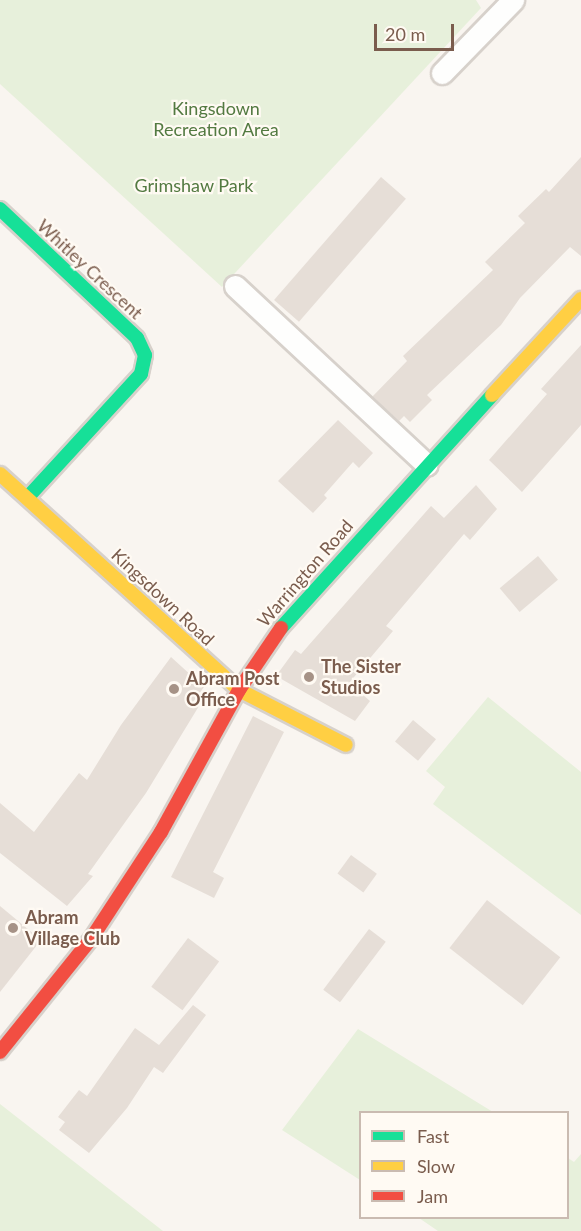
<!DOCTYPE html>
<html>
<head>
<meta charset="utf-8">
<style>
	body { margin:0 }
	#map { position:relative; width:581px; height:1231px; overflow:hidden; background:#f9f5f0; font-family:Lato,sans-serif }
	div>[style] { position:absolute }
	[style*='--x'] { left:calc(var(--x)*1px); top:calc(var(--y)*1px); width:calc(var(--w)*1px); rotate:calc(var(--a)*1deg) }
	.green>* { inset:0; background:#e7f0db }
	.building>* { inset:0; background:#e6ded7; transform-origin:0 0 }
	.roads { filter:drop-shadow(2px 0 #d7d1cb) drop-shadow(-2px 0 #d7d1cb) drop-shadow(0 2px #d7d1cb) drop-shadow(0 -2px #d7d1cb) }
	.street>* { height:21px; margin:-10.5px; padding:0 10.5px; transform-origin:10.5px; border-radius:10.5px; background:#fefefd }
	.fast>* { height:14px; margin:-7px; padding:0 7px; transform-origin:7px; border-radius:7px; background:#16e098 }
	.slow>* { height:14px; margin:-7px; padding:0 7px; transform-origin:7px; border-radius:7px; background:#ffcf43 }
	.jam>* { height:14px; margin:-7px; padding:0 7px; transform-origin:7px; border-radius:7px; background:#f24e42 }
	.dots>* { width:16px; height:16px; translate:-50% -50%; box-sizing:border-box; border:3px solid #fffaf3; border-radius:50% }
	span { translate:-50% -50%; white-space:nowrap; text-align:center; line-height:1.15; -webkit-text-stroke:4.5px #fffaf3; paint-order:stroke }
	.park-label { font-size:18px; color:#537a41 }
	.street-label { font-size:18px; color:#7a5c4d }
	.poi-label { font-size:18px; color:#7a5c4d; font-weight:700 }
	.left { translate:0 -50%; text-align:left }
	.legend { position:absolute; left:359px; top:1111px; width:210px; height:108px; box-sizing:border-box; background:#fffaf3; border:2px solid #cabbb1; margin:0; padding:8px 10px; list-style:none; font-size:18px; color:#7a5c4d }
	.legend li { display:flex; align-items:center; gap:12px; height:30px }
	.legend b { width:30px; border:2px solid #cabbb1 }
	.scale { position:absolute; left:374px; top:24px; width:80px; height:27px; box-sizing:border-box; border:3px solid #7a5c4d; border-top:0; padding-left:8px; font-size:18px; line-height:21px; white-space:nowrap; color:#7a5c4d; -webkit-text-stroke:4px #fffaf3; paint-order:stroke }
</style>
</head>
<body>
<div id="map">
	<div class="green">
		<i style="clip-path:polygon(0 0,476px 0,481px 8px,222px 287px,0 84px)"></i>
		<i style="clip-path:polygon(488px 697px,581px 772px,581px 915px,433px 804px,445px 787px,426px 771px)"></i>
		<i style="clip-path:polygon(358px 1029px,493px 1112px,360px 1112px,360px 1180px,282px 1130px)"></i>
		<i style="clip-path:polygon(0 1104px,163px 1231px,0 1231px)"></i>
		<i style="clip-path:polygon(581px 1154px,581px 1231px,438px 1231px,419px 1218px,568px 1218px,568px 1158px,574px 1162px)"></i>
	</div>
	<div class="building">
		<i style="clip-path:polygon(581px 157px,581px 256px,570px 247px,520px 298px,501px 325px,427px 395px,432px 400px,410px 422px,404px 416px,399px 421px,372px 397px,407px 361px,403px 356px,493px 270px,485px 262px,525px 223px,518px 216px,546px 189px,549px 192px)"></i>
		<i style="left:381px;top:177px;width:33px;height:163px;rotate:41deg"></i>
		<i style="clip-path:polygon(581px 345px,581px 425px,522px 492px,489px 460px,547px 394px,541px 389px)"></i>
		<i style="clip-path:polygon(338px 420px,373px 453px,359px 468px,353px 462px,324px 495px,327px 498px,313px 513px,278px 481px)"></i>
		<i style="clip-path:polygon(476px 485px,497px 509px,470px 540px,464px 534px,386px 626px,393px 631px,349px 683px,370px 701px,355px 721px,276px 676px,295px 650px,301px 654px,431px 506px,444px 518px)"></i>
		<i style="left:538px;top:556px;width:31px;height:50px;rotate:50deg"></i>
		<i style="clip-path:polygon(171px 657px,204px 687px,193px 702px,199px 706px,146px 793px,88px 874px,93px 876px,67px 906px,0 853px,0 803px,34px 832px,79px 773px,87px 780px,121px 725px)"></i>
		<i style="clip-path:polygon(253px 716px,284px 732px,213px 872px,224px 878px,214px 898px,171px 877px)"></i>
		<i style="left:413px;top:720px;width:30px;height:28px;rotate:40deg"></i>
		<i style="left:351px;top:855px;width:32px;height:23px;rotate:36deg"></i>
		<i style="left:487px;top:900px;width:93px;height:61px;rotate:38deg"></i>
		<i style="clip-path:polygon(0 906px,41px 940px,0 992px)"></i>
		<i style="left:369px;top:929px;width:21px;height:76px;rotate:37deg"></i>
		<i style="left:188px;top:938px;width:39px;height:61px;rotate:37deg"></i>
		<i style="clip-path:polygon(193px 1005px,206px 1015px,163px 1073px,154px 1067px,127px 1108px,89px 1153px,59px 1130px,65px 1122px,58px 1117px,79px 1090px,87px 1096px,135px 1028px,159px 1045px)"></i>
	</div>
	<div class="roads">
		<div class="street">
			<i style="--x:442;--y:73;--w:102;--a:-45.8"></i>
			<i style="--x:235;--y:286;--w:262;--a:43"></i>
		</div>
		<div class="fast">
			<i style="--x:0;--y:209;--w:188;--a:43.3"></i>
			<i style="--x:137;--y:338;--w:19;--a:65"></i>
			<i style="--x:145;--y:355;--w:19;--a:102"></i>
			<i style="--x:141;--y:374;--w:167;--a:132.6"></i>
			<i style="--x:281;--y:628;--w:314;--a:-47.8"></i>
		</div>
		<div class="slow">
			<i style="--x:492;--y:395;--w:131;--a:-47.2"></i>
			<i style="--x:0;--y:474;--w:322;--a:42.1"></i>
			<i style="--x:239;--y:690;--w:120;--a:27.2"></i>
		</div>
		<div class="jam">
			<i style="--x:0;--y:1052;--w:145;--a:-51.2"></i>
			<i style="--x:91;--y:939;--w:128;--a:-56.8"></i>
			<i style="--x:161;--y:832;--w:162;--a:-61.2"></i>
			<i style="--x:239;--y:690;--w:75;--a:-55.9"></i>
		</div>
	</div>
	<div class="dots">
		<i style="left:309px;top:677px;background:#a69286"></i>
		<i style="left:174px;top:689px;background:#a69286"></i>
		<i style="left:13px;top:928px;background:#a69286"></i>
	</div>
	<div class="park-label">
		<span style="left:216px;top:119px">Kingsdown<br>Recreation Area</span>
		<span style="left:194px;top:185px">Grimshaw Park</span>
	</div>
	<div class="street-label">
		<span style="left:90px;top:269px;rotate:43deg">Whitley Crescent</span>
		<span style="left:305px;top:573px;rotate:-49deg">Warrington Road</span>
		<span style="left:163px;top:597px;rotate:43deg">Kingsdown Road</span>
	</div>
	<div class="poi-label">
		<span class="left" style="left:321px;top:677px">The Sister<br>Studios</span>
		<span class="left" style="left:186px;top:689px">Abram Post<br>Office</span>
		<span class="left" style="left:25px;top:928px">Abram<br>Village Club</span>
	</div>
	<ul class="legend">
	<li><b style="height:8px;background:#16e098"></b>Fast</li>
	<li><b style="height:8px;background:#ffcf43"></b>Slow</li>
	<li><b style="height:8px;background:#f24e42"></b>Jam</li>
	</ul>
	<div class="scale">20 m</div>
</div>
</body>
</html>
